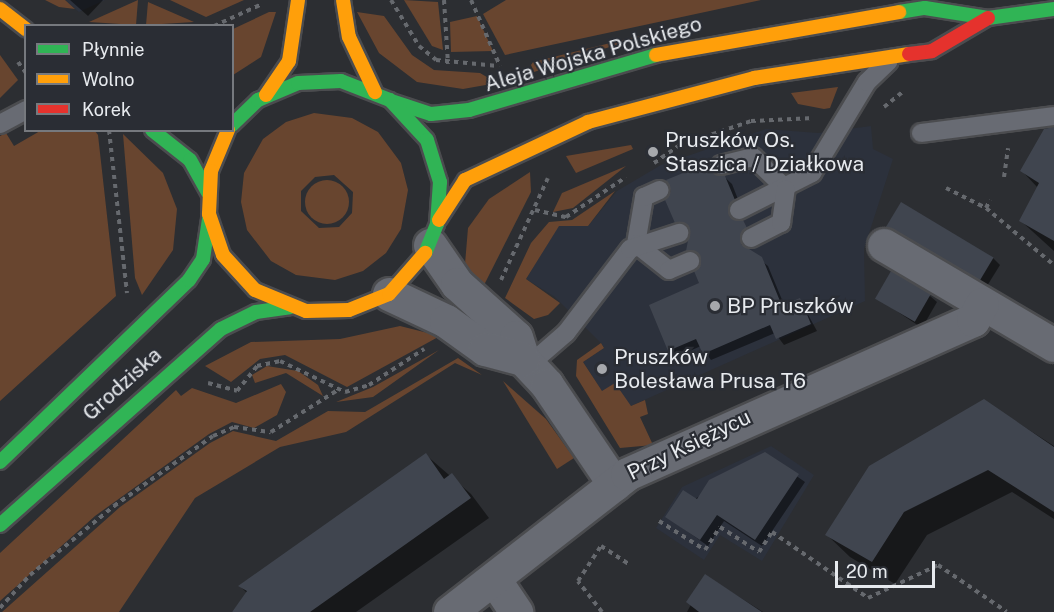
<!DOCTYPE html>
<html>
<head>
<meta charset="utf-8">
<style>
	body { margin:0 }
	#map { position:relative; width:1054px; height:612px; overflow:hidden; background:#2c2e32; font-family:"Public Sans",sans-serif }
	div>[style] { position:absolute }
	[style*='--x'] { left:calc(var(--x)*1px); top:calc(var(--y)*1px); width:calc(var(--w)*1px); rotate:calc(var(--a)*1deg) }
	.built>* { inset:0; background:#2c313c }
	.green>* { inset:0; background:#68452f }
	.round { border-radius:50% }
	.shadow>* { inset:0; background:#0007 }
	.building>* { inset:0; background:#40454f; transform-origin:0 0 }
	.path>* { height:4px; margin-top:-2px; transform-origin:0; background:repeating-linear-gradient(90deg,#66696e 0 4.5px,transparent 0 9px) }
	.roads { filter:drop-shadow(2px 0 #4b4c4f) drop-shadow(-2px 0 #4b4c4f) drop-shadow(0 2px #4b4c4f) drop-shadow(0 -2px #4b4c4f) }
	.lane>* { height:18px; margin:-9px; padding:0 9px; transform-origin:9px; border-radius:9px; background:#686b73 }
	.street>* { height:33px; margin:-16.5px; padding:0 16.5px; transform-origin:16.5px; border-radius:16.5px; background:#686b73 }
	.fast>* { height:14px; margin:-7px; padding:0 7px; transform-origin:7px; border-radius:7px; background:#30b455 }
	.slow>* { height:14px; margin:-7px; padding:0 7px; transform-origin:7px; border-radius:7px; background:#ff9f0a }
	.jam>* { height:14px; margin:-7px; padding:0 7px; transform-origin:7px; border-radius:7px; background:#e5322d }
	.dots>* { width:16px; height:16px; translate:-50% -50%; box-sizing:border-box; border:3px solid #2a2d34; border-radius:50% }
	span { translate:-50% -50%; white-space:nowrap; text-align:center; line-height:1.15; -webkit-text-stroke:4.5px #2a2d34; paint-order:stroke }
	.street-label { font-size:21px; color:#e7eaee }
	.poi-label { font-size:21px; color:#e7eaee }
	.left { translate:0 -50%; text-align:left }
	.legend { position:absolute; left:24px; top:24px; width:210px; height:108px; box-sizing:border-box; background:#2a2d34; border:2px solid #76797e; margin:0; padding:8px 10px; list-style:none; font-size:18px; color:#e7eaee }
	.legend li { display:flex; align-items:center; gap:12px; height:30px }
	.legend b { width:30px; border:2px solid #76797e }
	.scale { position:absolute; left:835px; top:561px; width:100px; height:27px; box-sizing:border-box; border:3px solid #e7eaee; border-top:0; padding-left:8px; font-size:18px; line-height:21px; white-space:nowrap; color:#e7eaee; -webkit-text-stroke:4px #2a2d34; paint-order:stroke }
</style>
</head>
<body>
<div id="map">
	<div class="built">
		<i style="clip-path:polygon(65px 0,105px 0,79px 12px)"></i>
		<i style="clip-path:polygon(871px 126px,873px 149px,893px 159px,864px 249px,865px 301px,631px 406px,602px 391px,583px 362px,604px 348px,601px 343px,555px 297px,526px 279px,559px 225px,588px 226px,617px 191px,661px 165px,766px 129px,818px 133px)"></i>
		<i style="clip-path:polygon(771px 446px,814px 475px,762px 561px,720px 535px,704px 560px,656px 528px,682px 487px)"></i>
	</div>
	<div class="green">
		<i style="clip-path:polygon(45px 0,65px 0,75px 9px,59px 7px)"></i>
		<i style="clip-path:polygon(138px 0,136px 25px,89px 22px)"></i>
		<i style="clip-path:polygon(170px 0,244px 0,206px 17px)"></i>
		<i style="clip-path:polygon(404px 0,438px 2px,443px 50px,432px 46px)"></i>
		<i style="clip-path:polygon(506px 0,761px 0,505px 55px,483px 14px)"></i>
		<i style="clip-path:polygon(148px 2px,194px 22px,146px 25px)"></i>
		<i style="clip-path:polygon(269px 12px,276px 12px,261px 57px,233px 75px,233px 29px)"></i>
		<i style="clip-path:polygon(357px 12px,384px 16px,412px 55px,434px 70px,480px 73px,497px 83px,463px 89px,417px 82px,379px 53px)"></i>
		<i style="clip-path:polygon(477px 16px,493px 51px,451px 52px,450px 22px)"></i>
		<i style="clip-path:polygon(655px 32px,534px 72px,531px 65px,533px 62px)"></i>
		<i style="clip-path:polygon(0 55px,18px 80px,0 98px)"></i>
		<i style="clip-path:polygon(838px 87px,830px 108px,824px 109px,798px 104px,791px 93px)"></i>
		<i style="clip-path:polygon(evenodd,314px 113px,352px 118px,378px 132px,401px 163px,408px 190px,401px 229px,386px 253px,363px 271px,335px 280px,296px 275px,271px 261px,247px 230px,241px 202px,244px 173px,263px 139px,286px 122px,314px 113px,334px 175px,353px 192px,352px 213px,339px 227px,319px 228px,301px 211px,301px 191px,315px 177px,334px 175px)"></i>
		<i style="clip-path:polygon(40px 131px,95px 131px,98px 135px,116px 296px,0 401px,0 136px,6px 133px,14px 146px)"></i>
		<i style="clip-path:polygon(123px 134px,163px 173px,177px 209px,173px 250px,142px 295px,135px 278px)"></i>
		<i style="clip-path:polygon(631px 145px,633px 149px,576px 173px,566px 156px)"></i>
		<i style="clip-path:polygon(626px 166px,573px 208px,553px 212px,562px 193px)"></i>
		<i style="clip-path:polygon(530px 172px,531px 192px,482px 289px,465px 264px,468px 228px,489px 199px)"></i>
		<i class="round" style="left:305px;top:180px;width:44px;height:44px"></i>
		<i style="clip-path:polygon(615px 191px,588px 226px,559px 226px,526px 279px,560px 303px,548px 315px,534px 319px,505px 298px,531px 243px,549px 222px,572px 220px)"></i>
		<i style="clip-path:polygon(400px 326px,440px 336px,347px 387px,285px 355px,260px 359px,231px 382px,205px 366px,251px 342px,340px 339px)"></i>
		<i style="clip-path:polygon(601px 343px,604px 348px,583px 362px,602px 391px,615px 383px,631px 406px,645px 400px,648px 414px,640px 417px,653px 445px,620px 448px,576px 376px,577px 360px)"></i>
		<i style="clip-path:polygon(439px 350px,373px 397px,336px 402px,373px 387px)"></i>
		<i style="clip-path:polygon(458px 358px,482px 375px,455px 363px,346px 432px,280px 447px,195px 498px,119px 612px,2px 612px,120px 507px,210px 443px,233px 431px,276px 441px,328px 411px,365px 412px)"></i>
		<i style="clip-path:polygon(267px 366px,298px 371px,318px 385px,323px 396px,286px 373px,255px 383px,252px 375px)"></i>
		<i style="clip-path:polygon(503px 381px,546px 419px,574px 458px,557px 469px)"></i>
		<i style="clip-path:polygon(281px 384px,286px 392px,277px 415px,254px 428px,232px 422px,209px 434px,95px 516px,0 601px,0 553px,176px 390px,181px 396px,192px 388px,236px 403px)"></i>
	</div>
	<div class="shadow">
		<i style="clip-path:polygon(70px 0,103px 0,88px 16px)"></i>
		<i style="clip-path:polygon(1054px 139px,1054px 251px,1021px 221px,1038px 188px,1022px 171px)"></i>
		<i style="clip-path:polygon(710px 164px,732px 184px,741px 207px,737px 220px,753px 235px,748px 250px,768px 266px,785px 307px,800px 300px,817px 331px,784px 345px,775px 333px,711px 360px,701px 346px,676px 357px,669px 350px,701px 284px,703px 262px,688px 250px,691px 233px,683px 229px)"></i>
		<i style="clip-path:polygon(889px 227px,993px 258px,1000px 265px,987px 286px)"></i>
		<i style="clip-path:polygon(930px 296px,937px 302px,922px 328px,877px 298px)"></i>
		<i style="clip-path:polygon(984px 401px,1054px 446px,1054px 519px,1012px 492px,927px 535px,895px 584px,850px 557px,827px 535px)"></i>
		<i style="clip-path:polygon(765px 454px,805px 482px,762px 546px,724px 521px,708px 546px,667px 517px)"></i>
		<i style="clip-path:polygon(426px 455px,471px 494px,489px 518px,356px 612px,232px 612px,247px 593px,240px 586px)"></i>
		<i style="clip-path:polygon(706px 576px,763px 612px,687px 612px)"></i>
	</div>
	<div class="building">
		<i style="clip-path:polygon(1054px 127px,1054px 241px,1019px 221px,1039px 183px,1020px 171px,1044px 129px)"></i>
		<i style="clip-path:polygon(710px 162px,713px 173px,725px 176px,735px 200px,729px 216px,743px 220px,747px 228px,741px 244px,762px 257px,782px 306px,800px 298px,811px 324px,776px 339px,770px 325px,703px 354px,696px 339px,668px 351px,649px 305px,699px 283px,694px 271px,701px 262px,696px 252px,686px 251px,690px 230px,675px 223px,665px 200px,671px 191px,666px 180px)"></i>
		<i style="left:901px;top:202px;width:108px;height:29px;rotate:31deg"></i>
		<i style="left:891px;top:271px;width:46px;height:32px;rotate:30deg"></i>
		<i style="clip-path:polygon(984px 399px,1054px 447px,1054px 512px,988px 470px,904px 512px,872px 562px,825px 535px,869px 466px)"></i>
		<i style="clip-path:polygon(765px 452px,799px 474px,755px 540px,717px 515px,700px 540px,665px 517px,683px 490px,697px 499px,709px 480px)"></i>
		<i style="clip-path:polygon(426px 453px,444px 479px,452px 473px,471px 498px,310px 612px,232px 612px,247px 591px,238px 586px)"></i>
		<i style="clip-path:polygon(705px 574px,762px 612px,699px 612px,686px 602px)"></i>
	</div>
	<div class="path">
		<i style="--x:391;--y:0;--w:54;--a:58.7"></i>
		<i style="--x:419;--y:46;--w:22;--a:39"></i>
		<i style="--x:436;--y:60;--w:62;--a:5.5"></i>
		<i style="--x:444;--y:0;--w:64;--a:86.4"></i>
		<i style="--x:471;--y:0;--w:72;--a:66.3"></i>
		<i style="--x:214;--y:26;--w:53;--a:-24.6"></i>
		<i style="--x:18;--y:62;--w:14;--a:54"></i>
		<i style="--x:884;--y:107;--w:26;--a:-39"></i>
		<i style="--x:109;--y:130;--w:164;--a:83.7"></i>
		<i style="--x:654;--y:163;--w:29;--a:-35"></i>
		<i style="--x:678;--y:146;--w:77;--a:-18.9"></i>
		<i style="--x:751;--y:121;--w:63;--a:-2.7"></i>
		<i style="--x:1004;--y:177;--w:29;--a:-82"></i>
		<i style="--x:946;--y:188;--w:45;--a:26.6"></i>
		<i style="--x:986;--y:208;--w:89;--a:40"></i>
		<i style="--x:986;--y:208;--w:9;--a:-63"></i>
		<i style="--x:535;--y:210;--w:32;--a:13"></i>
		<i style="--x:566;--y:217;--w:72;--a:-33.7"></i>
		<i style="--x:501;--y:280;--w:112;--a:-65.3"></i>
		<i style="--x:208;--y:383;--w:30;--a:15"></i>
		<i style="--x:237;--y:391;--w:32;--a:-51"></i>
		<i style="--x:257;--y:366;--w:24;--a:-12"></i>
		<i style="--x:280;--y:361;--w:72;--a:25.5"></i>
		<i style="--x:345;--y:392;--w:25;--a:-16"></i>
		<i style="--x:369;--y:385;--w:66;--a:-33.2"></i>
		<i style="--x:659;--y:521;--w:54;--a:32.2"></i>
		<i style="--x:705;--y:550;--w:27;--a:-57"></i>
		<i style="--x:720;--y:527;--w:46;--a:32.7"></i>
		<i style="--x:759;--y:552;--w:24;--a:-57"></i>
		<i style="--x:772;--y:532;--w:116;--a:34.5"></i>
		<i style="--x:868;--y:598;--w:77;--a:-25.2"></i>
		<i style="--x:938;--y:565;--w:83;--a:34.3"></i>
		<i style="--x:0;--y:608;--w:45;--a:-47.7"></i>
		<i style="--x:30;--y:575;--w:109;--a:-39.4"></i>
		<i style="--x:114;--y:506;--w:121;--a:-35.3"></i>
		<i style="--x:213;--y:436;--w:23;--a:-23"></i>
		<i style="--x:234;--y:427;--w:37;--a:8"></i>
		<i style="--x:271;--y:432;--w:77;--a:-32.2"></i>
		<i style="--x:602;--y:612;--w:39;--a:-128"></i>
		<i style="--x:578;--y:581;--w:42;--a:-56.7"></i>
		<i style="--x:601;--y:546;--w:33;--a:33"></i>
	</div>
	<div class="roads">
		<div class="lane">
			<i style="--x:0;--y:124;--w:30;--a:-28"></i>
			<i style="--x:921;--y:133;--w:134;--a:-7.3"></i>
			<i style="--x:721;--y:165;--w:33;--a:-14"></i>
			<i style="--x:753;--y:157;--w:46;--a:44.1"></i>
			<i style="--x:739;--y:210;--w:82;--a:-26.9"></i>
			<i style="--x:812;--y:173;--w:106;--a:-58.9"></i>
			<i style="--x:867;--y:82;--w:30;--a:-44"></i>
			<i style="--x:751;--y:238;--w:34;--a:-27"></i>
			<i style="--x:781;--y:223;--w:34;--a:-82"></i>
			<i style="--x:636;--y:244;--w:48;--a:-80.3"></i>
			<i style="--x:644;--y:197;--w:17;--a:-24"></i>
			<i style="--x:636;--y:244;--w:42;--a:38.2"></i>
			<i style="--x:669;--y:270;--w:23;--a:-23"></i>
			<i style="--x:529;--y:365;--w:49;--a:-40.9"></i>
			<i style="--x:566;--y:333;--w:106;--a:-52.7"></i>
			<i style="--x:630;--y:249;--w:52;--a:-18.1"></i>
		</div>
		<div class="street">
			<i style="--x:430;--y:245;--w:47;--a:55.3"></i>
			<i style="--x:457;--y:284;--w:79;--a:41.9"></i>
			<i style="--x:516;--y:337;--w:23;--a:72"></i>
			<i style="--x:523;--y:359;--w:35;--a:47"></i>
			<i style="--x:547;--y:385;--w:120;--a:55.9"></i>
			<i style="--x:884;--y:245;--w:197;--a:30.5"></i>
			<i style="--x:389;--y:294;--w:63;--a:25.3"></i>
			<i style="--x:446;--y:321;--w:48;--a:35.7"></i>
			<i style="--x:485;--y:349;--w:39;--a:15"></i>
			<i style="--x:494;--y:579;--w:40;--a:56"></i>
			<i style="--x:450;--y:612;--w:224;--a:-37.9"></i>
			<i style="--x:627;--y:474;--w:379;--a:-24"></i>
			<i style="--x:973;--y:320;--w:18;--a:-61"></i>
		</div>
		<div class="fast">
			<i style="--x:899;--y:12;--w:26;--a:-9"></i>
			<i style="--x:925;--y:8;--w:64;--a:9"></i>
			<i style="--x:988;--y:18;--w:67;--a:-7.8"></i>
			<i style="--x:394;--y:102;--w:39;--a:18"></i>
			<i style="--x:431;--y:114;--w:38;--a:-6"></i>
			<i style="--x:469;--y:110;--w:195;--a:-16.4"></i>
			<i style="--x:232;--y:125;--w:36;--a:-44"></i>
			<i style="--x:258;--y:100;--w:43;--a:-23"></i>
			<i style="--x:298;--y:83;--w:43;--a:-2.7"></i>
			<i style="--x:341;--y:81;--w:53;--a:21.2"></i>
			<i style="--x:390;--y:100;--w:54;--a:47.2"></i>
			<i style="--x:427;--y:140;--w:44;--a:72.8"></i>
			<i style="--x:440;--y:182;--w:42;--a:94.1"></i>
			<i style="--x:437;--y:224;--w:31;--a:112"></i>
			<i style="--x:152;--y:130;--w:48;--a:38.3"></i>
			<i style="--x:190;--y:160;--w:37;--a:61"></i>
			<i style="--x:0;--y:462;--w:262;--a:-43.9"></i>
			<i style="--x:189;--y:280;--w:25;--a:-56"></i>
			<i style="--x:203;--y:259;--w:40;--a:-81.5"></i>
			<i style="--x:0;--y:525;--w:295;--a:-41.6"></i>
			<i style="--x:221;--y:329;--w:39;--a:-26"></i>
			<i style="--x:256;--y:312;--w:34;--a:-8"></i>
		</div>
		<div class="slow">
			<i style="--x:343;--y:0;--w:37;--a:81"></i>
			<i style="--x:349;--y:37;--w:61;--a:64.7"></i>
			<i style="--x:0;--y:9;--w:33;--a:38"></i>
			<i style="--x:656;--y:55;--w:247;--a:-10"></i>
			<i style="--x:266;--y:95;--w:41;--a:-55.9"></i>
			<i style="--x:289;--y:61;--w:62;--a:-81.6"></i>
			<i style="--x:228;--y:130;--w:44;--a:112.5"></i>
			<i style="--x:211;--y:171;--w:43;--a:92.7"></i>
			<i style="--x:209;--y:214;--w:43;--a:71.1"></i>
			<i style="--x:223;--y:255;--w:47;--a:47.6"></i>
			<i style="--x:255;--y:290;--w:55;--a:22.4"></i>
			<i style="--x:306;--y:311;--w:43;--a:-1.3"></i>
			<i style="--x:349;--y:310;--w:43;--a:-21.8"></i>
			<i style="--x:389;--y:294;--w:55;--a:-48.7"></i>
			<i style="--x:439;--y:220;--w:48;--a:-57"></i>
			<i style="--x:465;--y:180;--w:136;--a:-25.2"></i>
			<i style="--x:588;--y:122;--w:172;--a:-14.8"></i>
			<i style="--x:754;--y:78;--w:157;--a:-8.8"></i>
		</div>
		<div class="jam">
			<i style="--x:909;--y:54;--w:23;--a:-7"></i>
			<i style="--x:932;--y:51;--w:65;--a:-30.5"></i>
		</div>
	</div>
	<div class="dots">
		<i style="left:653px;top:152px;background:#a6a8ac"></i>
		<i style="left:715px;top:306px;background:#a6a8ac"></i>
		<i style="left:602px;top:369px;background:#a6a8ac"></i>
	</div>
	<div class="street-label">
		<span style="left:593px;top:54px;rotate:-16deg">Aleja Wojska Polskiego</span>
		<span style="left:122px;top:384px;rotate:-42deg">Grodziska</span>
		<span style="left:689px;top:445px;rotate:-26deg">Przy Księżycu</span>
	</div>
	<div class="poi-label">
		<span class="left" style="left:665px;top:152px">Pruszków Os.<br>Staszica / Działkowa</span>
		<span class="left" style="left:727px;top:306px">BP Pruszków</span>
		<span class="left" style="left:614px;top:369px">Pruszków<br>Bolesława Prusa T6</span>
	</div>
	<ul class="legend">
	<li><b style="height:8px;background:#30b455"></b>Płynnie</li>
	<li><b style="height:8px;background:#ff9f0a"></b>Wolno</li>
	<li><b style="height:8px;background:#e5322d"></b>Korek</li>
	</ul>
	<div class="scale">20 m</div>
</div>
</body>
</html>
